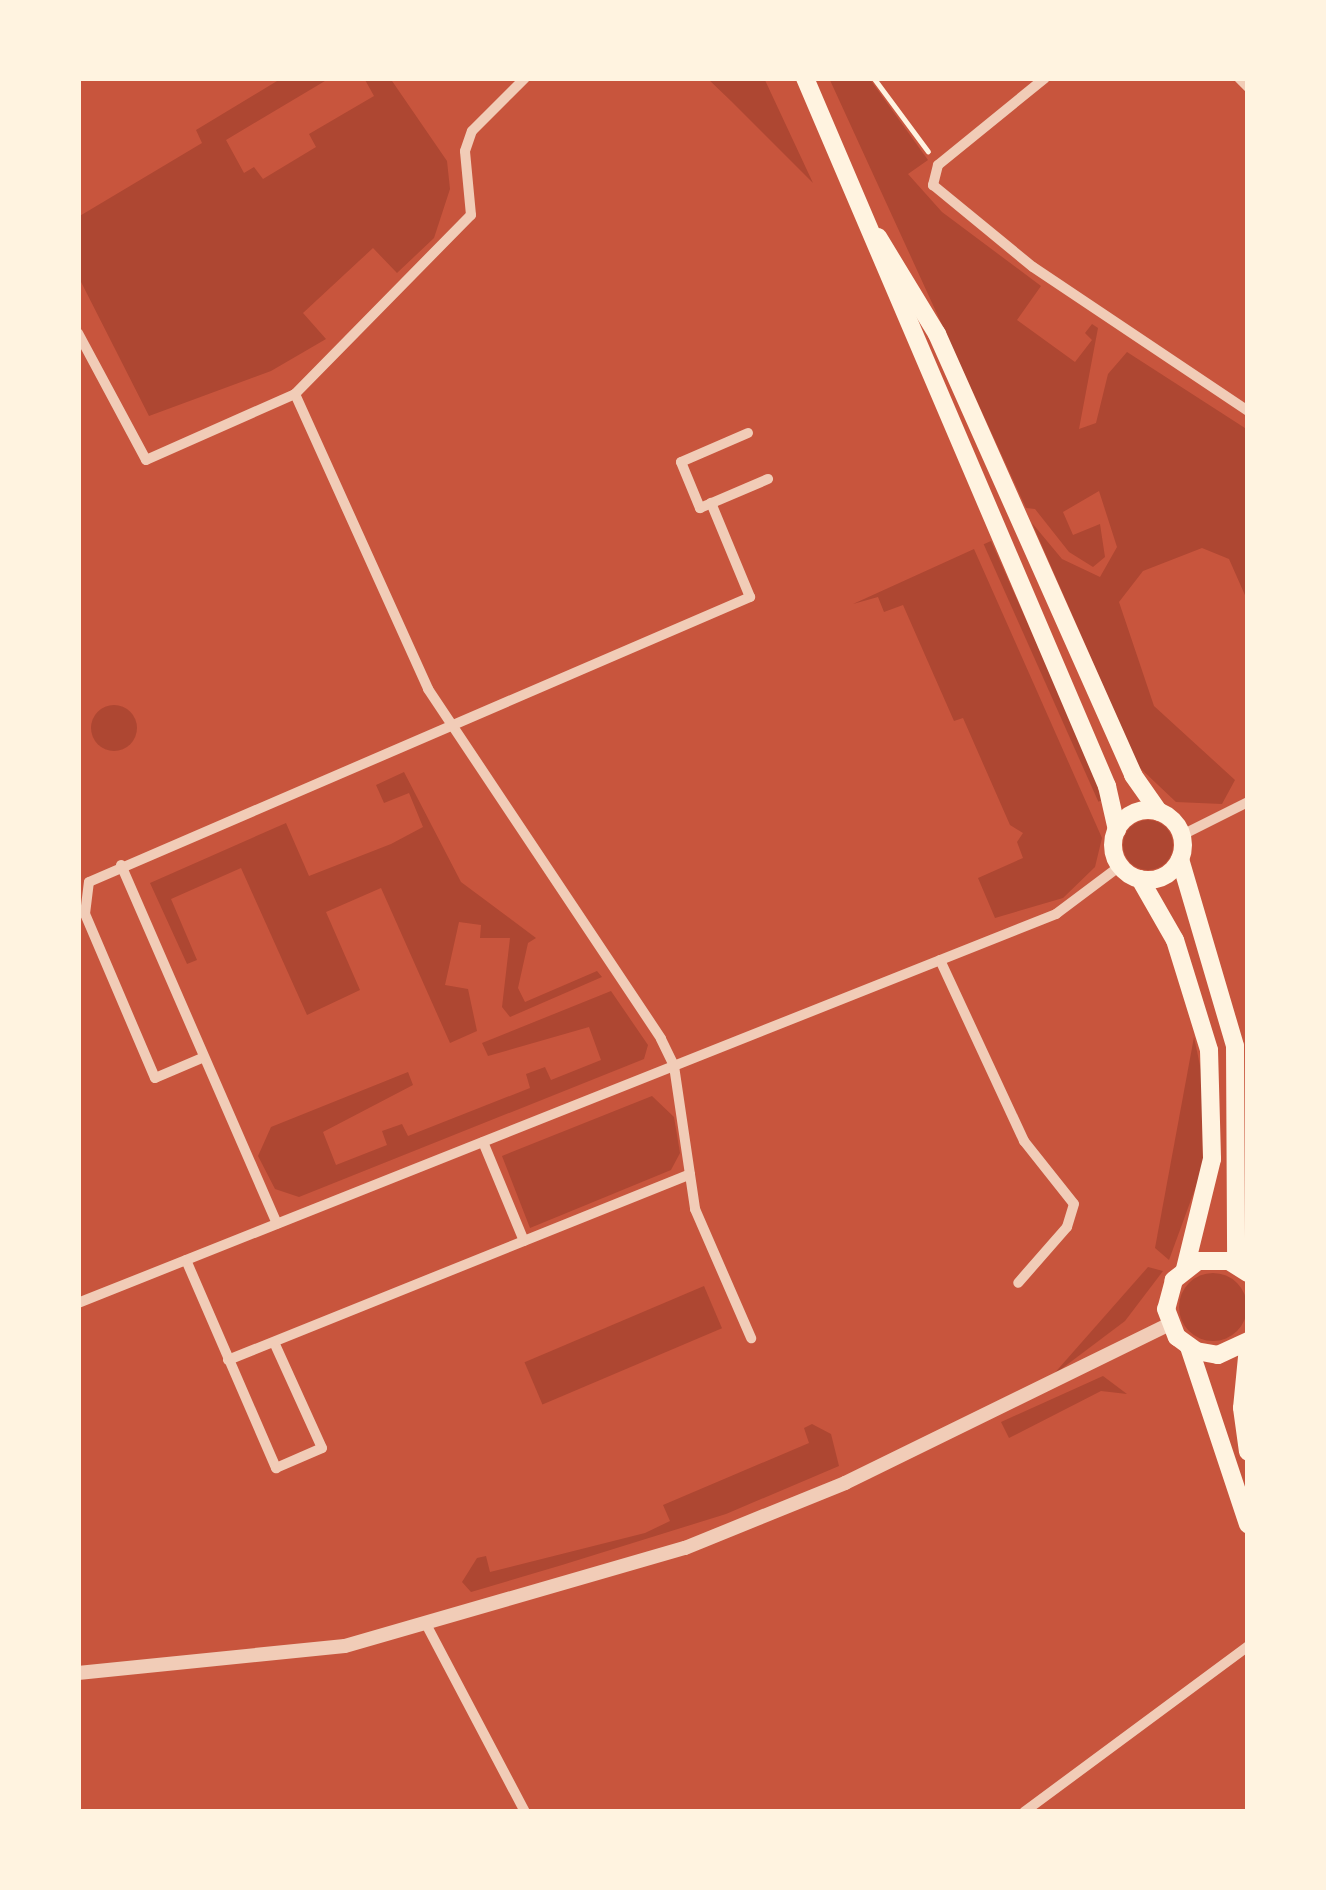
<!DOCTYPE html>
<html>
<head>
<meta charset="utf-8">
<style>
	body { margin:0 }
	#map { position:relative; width:1326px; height:1890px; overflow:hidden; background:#c8553d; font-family:Mulish,sans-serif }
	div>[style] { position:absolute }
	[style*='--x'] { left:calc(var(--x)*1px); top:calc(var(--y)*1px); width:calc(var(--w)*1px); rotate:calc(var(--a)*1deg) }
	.green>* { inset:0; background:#ae4732; transform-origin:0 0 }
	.round { border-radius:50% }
	.path>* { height:4.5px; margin:-2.25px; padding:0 2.25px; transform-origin:2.25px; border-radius:2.25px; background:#fff3e0 }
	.minor>* { height:10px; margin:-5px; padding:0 5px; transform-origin:5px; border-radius:5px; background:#f1ccb7 }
	.tertiary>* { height:14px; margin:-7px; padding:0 7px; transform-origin:7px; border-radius:7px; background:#f1ccb7 }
	.primary>* { height:18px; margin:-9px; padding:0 9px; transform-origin:9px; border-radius:9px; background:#fff3e0 }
	.primary>.ring { margin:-9px; padding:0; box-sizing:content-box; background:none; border:18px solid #fff3e0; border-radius:50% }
	span { translate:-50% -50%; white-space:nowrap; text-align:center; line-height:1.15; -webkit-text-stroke:12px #fff3e0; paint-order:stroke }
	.frame { position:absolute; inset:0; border:81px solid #fff3e0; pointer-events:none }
</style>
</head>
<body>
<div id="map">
	<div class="green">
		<i style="clip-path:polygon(282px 78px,330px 78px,226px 140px,244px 173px,254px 167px,263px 179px,316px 147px,309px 134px,374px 96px,364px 78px,390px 78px,447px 161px,450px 189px,434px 238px,397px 273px,373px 248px,303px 313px,326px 339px,271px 371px,149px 416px,78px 276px,78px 217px,202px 143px,196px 130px)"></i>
		<i style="clip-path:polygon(707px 78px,764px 78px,813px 183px,731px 101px)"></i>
		<i style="clip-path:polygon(829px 78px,869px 78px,928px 160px,908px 174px,942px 212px,1041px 286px,1017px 320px,1075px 362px,1092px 340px,1085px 333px,1092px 324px,1098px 328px,1079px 429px,1096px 423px,1108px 374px,1127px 352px,1248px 430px,1248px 602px,1229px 559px,1202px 548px,1143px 571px,1119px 602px,1154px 706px,1235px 780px,1222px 804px,1176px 802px,1139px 767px,1032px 523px,1062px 559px,1100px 577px,1117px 547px,1099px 491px,1063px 512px,1073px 535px,1100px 524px,1105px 557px,1093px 567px,1069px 552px,1035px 509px,1026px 508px)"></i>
		<i style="left:991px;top:541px;width:282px;height:8px;rotate:66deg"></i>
		<i style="clip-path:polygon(974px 549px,1102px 838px,1095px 867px,1063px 898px,995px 918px,978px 878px,1023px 858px,1017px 842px,1023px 833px,1010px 825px,963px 718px,954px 721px,903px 605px,884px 612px,878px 597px,853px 604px)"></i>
		<i class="round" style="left:91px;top:705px;width:46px;height:46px"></i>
		<i style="clip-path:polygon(404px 772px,461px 882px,536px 938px,528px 943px,518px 988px,525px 1002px,597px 971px,602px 977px,510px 1017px,502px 1007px,510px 938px,480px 938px,481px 925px,459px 922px,445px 985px,468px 989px,477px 1031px,450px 1043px,381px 888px,326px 912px,360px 990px,307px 1015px,241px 868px,171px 899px,197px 960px,187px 964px,150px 883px,286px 823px,309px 876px,391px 844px,423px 827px,409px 793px,384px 803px,376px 785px)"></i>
		<i class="round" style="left:1123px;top:820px;width:50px;height:50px"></i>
		<i style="clip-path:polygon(611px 991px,648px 1045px,644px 1059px,299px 1197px,275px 1189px,258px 1156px,271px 1127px,408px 1072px,413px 1085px,323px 1132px,336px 1165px,387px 1145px,382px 1131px,402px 1124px,408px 1136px,530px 1088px,526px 1074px,545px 1067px,551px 1080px,601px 1060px,589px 1027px,488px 1056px,482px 1043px)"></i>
		<i style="clip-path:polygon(1194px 1037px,1202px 1075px,1203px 1167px,1169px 1260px,1155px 1248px)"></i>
		<i style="clip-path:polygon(652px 1096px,674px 1117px,680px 1153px,671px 1170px,530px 1228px,502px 1156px)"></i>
		<i style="clip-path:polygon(1148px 1267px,1163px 1271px,1125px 1321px,1052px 1376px)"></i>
		<i class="round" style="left:1179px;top:1273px;width:68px;height:68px"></i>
		<i style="left:704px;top:1286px;width:46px;height:195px;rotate:67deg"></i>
		<i style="clip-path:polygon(1103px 1376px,1127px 1394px,1101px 1391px,1009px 1438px,1001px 1422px)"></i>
		<i style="clip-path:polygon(812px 1424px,831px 1434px,839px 1466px,726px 1514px,562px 1565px,471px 1592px,462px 1582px,477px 1558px,486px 1556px,490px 1572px,645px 1533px,670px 1521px,663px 1505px,809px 1443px,804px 1428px)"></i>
	</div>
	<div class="path">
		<i style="--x:874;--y:78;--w:91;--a:53.5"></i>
	</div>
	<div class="minor">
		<i style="--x:1045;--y:78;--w:138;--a:140.9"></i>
		<i style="--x:938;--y:165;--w:21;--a:104"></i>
		<i style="--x:933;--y:185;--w:129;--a:39.4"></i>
		<i style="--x:1033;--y:267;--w:259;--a:33.8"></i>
		<i style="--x:1239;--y:78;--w:13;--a:45"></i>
		<i style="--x:78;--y:333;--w:144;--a:61.8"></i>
		<i style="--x:146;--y:460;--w:163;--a:-23.9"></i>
		<i style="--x:295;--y:394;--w:251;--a:-45.5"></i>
		<i style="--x:471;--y:215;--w:64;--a:-95.4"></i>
		<i style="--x:465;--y:151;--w:21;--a:-71"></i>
		<i style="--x:472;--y:131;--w:75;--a:-45"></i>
		<i style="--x:295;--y:394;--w:324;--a:65.7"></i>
		<i style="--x:428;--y:689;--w:420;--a:56.3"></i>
		<i style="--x:661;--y:1039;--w:30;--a:64"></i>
		<i style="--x:674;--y:1066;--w:145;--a:81.6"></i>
		<i style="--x:695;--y:1209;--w:141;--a:66.5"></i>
		<i style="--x:748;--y:433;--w:73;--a:156.6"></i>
		<i style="--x:681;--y:462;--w:50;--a:67.6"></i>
		<i style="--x:700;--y:508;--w:74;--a:-23.1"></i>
		<i style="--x:1182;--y:835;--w:74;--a:-26.6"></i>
		<i style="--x:121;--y:865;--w:391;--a:66.5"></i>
		<i style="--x:940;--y:960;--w:200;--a:65.1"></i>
		<i style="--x:1024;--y:1141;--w:80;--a:51.6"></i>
		<i style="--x:1074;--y:1204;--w:24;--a:107"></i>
		<i style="--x:1067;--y:1227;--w:74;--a:131.2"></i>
		<i style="--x:202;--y:1058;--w:51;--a:156.9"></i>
		<i style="--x:155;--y:1078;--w:178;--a:-113.1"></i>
		<i style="--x:85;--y:914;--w:32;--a:-83"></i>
		<i style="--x:89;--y:882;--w:720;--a:-23.32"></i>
		<i style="--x:750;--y:597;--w:102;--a:-112.5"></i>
		<i style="--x:483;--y:1142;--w:107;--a:67.5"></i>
		<i style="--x:186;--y:1260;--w:227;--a:66.6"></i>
		<i style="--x:276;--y:1468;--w:50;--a:-23.5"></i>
		<i style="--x:322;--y:1448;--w:116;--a:-114.4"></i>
		<i style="--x:78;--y:1303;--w:1053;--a:-21.69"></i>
		<i style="--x:1056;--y:914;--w:80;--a:-36.9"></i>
		<i style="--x:228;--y:1360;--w:498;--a:-21.9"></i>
		<i style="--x:427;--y:1626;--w:210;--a:62.2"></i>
		<i style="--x:1024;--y:1812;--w:279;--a:-36.5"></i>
	</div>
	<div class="tertiary">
		<i style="--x:78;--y:1673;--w:268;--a:-5.8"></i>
		<i style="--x:345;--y:1646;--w:354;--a:-16.1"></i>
		<i style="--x:685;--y:1548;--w:173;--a:-22.1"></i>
		<i style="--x:845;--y:1483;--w:361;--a:-26.1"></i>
	</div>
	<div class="primary">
		<i style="--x:805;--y:78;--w:770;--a:66.9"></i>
		<i style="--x:1107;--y:786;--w:45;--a:77.2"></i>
		<i style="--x:878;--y:237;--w:114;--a:58.7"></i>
		<i style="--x:937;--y:334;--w:483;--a:66"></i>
		<i style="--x:1133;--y:775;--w:45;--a:54.9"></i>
		<i class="ring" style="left:1113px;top:810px;width:52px;height:52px"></i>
		<i style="--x:1180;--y:859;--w:195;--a:73.6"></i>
		<i style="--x:1235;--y:1046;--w:218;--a:89.7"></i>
		<i style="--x:1140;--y:879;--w:70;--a:60.2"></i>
		<i style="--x:1175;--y:940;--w:115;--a:72.8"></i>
		<i style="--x:1209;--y:1050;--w:109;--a:88.4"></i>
		<i style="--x:1212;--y:1159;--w:113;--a:103.8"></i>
		<i style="--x:1248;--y:1273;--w:22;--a:-148"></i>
		<i style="--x:1229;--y:1261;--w:31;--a:180"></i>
		<i style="--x:1198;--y:1261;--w:31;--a:142"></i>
		<i style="--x:1174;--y:1280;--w:30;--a:105"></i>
		<i style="--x:1166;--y:1309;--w:30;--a:69"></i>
		<i style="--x:1177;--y:1337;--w:24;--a:36"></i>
		<i style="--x:1196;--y:1351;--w:22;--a:10"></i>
		<i style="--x:1218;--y:1355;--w:33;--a:-25"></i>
		<i style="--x:1189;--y:1347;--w:187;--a:71.6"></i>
		<i style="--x:1248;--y:1347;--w:61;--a:95.6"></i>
		<i style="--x:1242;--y:1408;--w:44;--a:82.2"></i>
	</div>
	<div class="frame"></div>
</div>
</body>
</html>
